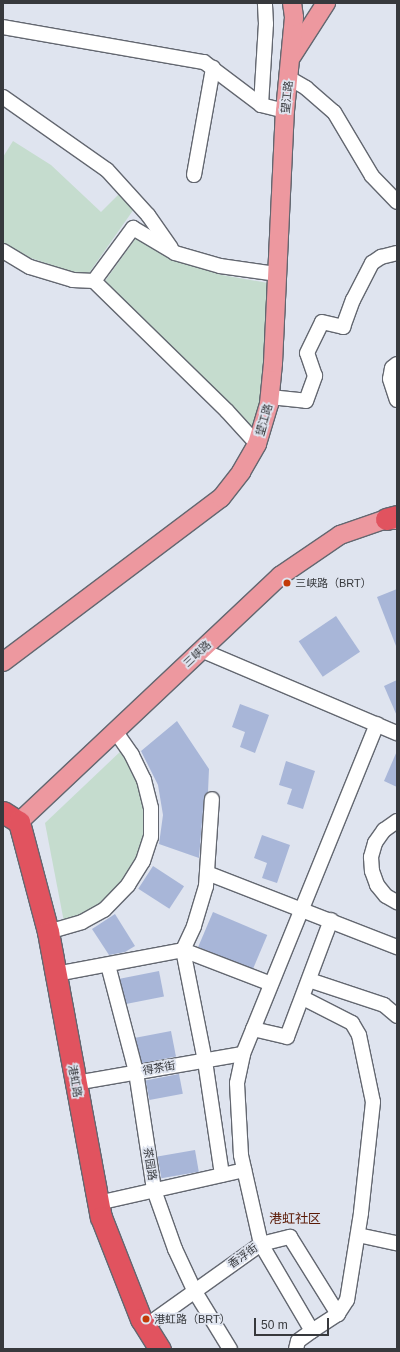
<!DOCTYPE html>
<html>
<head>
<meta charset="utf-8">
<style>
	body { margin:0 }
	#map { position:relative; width:400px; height:1352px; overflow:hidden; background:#dfe4ef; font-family:Helvetica,"Noto Sans SC",sans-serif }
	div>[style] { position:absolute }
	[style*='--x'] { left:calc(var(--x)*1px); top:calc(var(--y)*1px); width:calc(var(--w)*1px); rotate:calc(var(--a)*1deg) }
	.green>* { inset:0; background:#c5dcce }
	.building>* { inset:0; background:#a8b6d8; transform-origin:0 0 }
	.roads { filter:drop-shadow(1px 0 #636770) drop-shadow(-1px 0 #636770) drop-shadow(0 1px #636770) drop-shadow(0 -1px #636770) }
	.minor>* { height:14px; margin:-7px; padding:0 7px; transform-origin:7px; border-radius:7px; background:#fff }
	.major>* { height:18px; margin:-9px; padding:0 9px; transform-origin:9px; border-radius:9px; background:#ed989f }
	.highway>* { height:21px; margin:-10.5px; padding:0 10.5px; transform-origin:10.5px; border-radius:10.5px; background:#e1535f }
	.dots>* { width:11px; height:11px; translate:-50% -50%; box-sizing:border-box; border:2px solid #dfe4ef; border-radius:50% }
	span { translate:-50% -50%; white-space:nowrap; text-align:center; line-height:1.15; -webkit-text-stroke:3.5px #dfe4ef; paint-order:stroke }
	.street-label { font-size:11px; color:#37393d }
	.poi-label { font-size:11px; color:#37393d }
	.left { translate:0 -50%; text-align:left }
	.quarter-label { font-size:13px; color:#5a1905 }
	.frame { position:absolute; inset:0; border:4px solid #37393d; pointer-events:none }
	.scale { position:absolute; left:254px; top:1318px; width:75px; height:18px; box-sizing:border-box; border:2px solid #37393d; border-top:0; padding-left:5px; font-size:12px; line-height:14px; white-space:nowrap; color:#37393d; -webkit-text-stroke:3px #dfe4ef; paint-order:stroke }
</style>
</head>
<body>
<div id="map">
	<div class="green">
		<i style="clip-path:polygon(13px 141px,51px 165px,101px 212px,120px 193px,134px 209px,89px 273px,74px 273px,28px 257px,3px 243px,3px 157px)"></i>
		<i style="clip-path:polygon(136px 238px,173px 260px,222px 275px,268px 283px,259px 432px,256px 435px,234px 408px,105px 281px)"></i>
		<i style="clip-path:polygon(123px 749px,145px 803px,145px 833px,141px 852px,124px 884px,96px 908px,64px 922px,45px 823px)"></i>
	</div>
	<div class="building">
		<i style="clip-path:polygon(397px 589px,397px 646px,396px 646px,377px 597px)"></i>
		<i style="left:336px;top:616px;width:43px;height:45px;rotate:56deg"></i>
		<i style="clip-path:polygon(397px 680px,397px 716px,384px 686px)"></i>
		<i style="clip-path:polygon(240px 704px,269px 715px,255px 753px,240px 747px,245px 732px,232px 727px)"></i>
		<i style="clip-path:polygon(177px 721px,209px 769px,208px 792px,204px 798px,199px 858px,159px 844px,163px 815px,158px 785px,141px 751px)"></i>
		<i style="clip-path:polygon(397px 751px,397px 787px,384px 781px)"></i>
		<i style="clip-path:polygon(286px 761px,315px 771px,303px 809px,287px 804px,292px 789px,279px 785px)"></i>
		<i style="clip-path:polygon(262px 835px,290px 845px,277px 883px,262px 878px,267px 863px,254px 858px)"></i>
		<i style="left:153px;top:866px;width:37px;height:27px;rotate:33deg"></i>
		<i style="left:213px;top:912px;width:59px;height:38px;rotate:23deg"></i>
		<i style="clip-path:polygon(115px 914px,135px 946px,125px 952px,109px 955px,92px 929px)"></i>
		<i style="left:159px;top:971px;width:26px;height:40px;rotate:79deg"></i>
		<i style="left:171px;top:1031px;width:26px;height:36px;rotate:79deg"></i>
		<i style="left:179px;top:1074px;width:20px;height:34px;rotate:79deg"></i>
		<i style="left:195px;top:1150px;width:22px;height:38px;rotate:80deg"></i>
	</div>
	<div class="roads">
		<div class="minor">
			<i style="--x:3;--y:27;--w:204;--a:9.9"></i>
			<i style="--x:204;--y:62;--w:71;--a:37"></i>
			<i style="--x:261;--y:105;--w:25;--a:14"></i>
			<i style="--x:289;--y:78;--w:20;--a:30"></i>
			<i style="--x:306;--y:88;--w:37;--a:41"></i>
			<i style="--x:334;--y:112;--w:74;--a:59.3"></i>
			<i style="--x:372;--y:176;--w:36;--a:46"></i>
			<i style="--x:3;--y:97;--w:127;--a:35.1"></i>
			<i style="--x:107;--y:170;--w:61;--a:47.7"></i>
			<i style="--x:148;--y:215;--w:40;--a:55.1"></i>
			<i style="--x:261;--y:105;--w:81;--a:-86.5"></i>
			<i style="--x:266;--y:24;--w:21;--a:-93"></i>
			<i style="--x:194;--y:175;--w:109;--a:-79.9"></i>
			<i style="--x:3;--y:251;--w:31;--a:31"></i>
			<i style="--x:30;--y:267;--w:45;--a:16.8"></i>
			<i style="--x:73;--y:280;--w:21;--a:3"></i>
			<i style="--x:397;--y:364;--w:6;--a:141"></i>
			<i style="--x:392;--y:368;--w:11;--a:100"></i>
			<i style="--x:390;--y:379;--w:22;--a:72"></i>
			<i style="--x:270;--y:397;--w:36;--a:6"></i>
			<i style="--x:306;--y:401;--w:27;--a:-70"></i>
			<i style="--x:315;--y:376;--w:24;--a:-109"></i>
			<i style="--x:307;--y:353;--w:34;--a:-64"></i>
			<i style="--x:322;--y:322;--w:22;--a:13"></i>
			<i style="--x:343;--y:327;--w:29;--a:-70"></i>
			<i style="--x:353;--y:300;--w:42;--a:-62.8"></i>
			<i style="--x:372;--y:263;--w:11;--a:-34"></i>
			<i style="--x:381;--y:257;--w:16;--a:-14"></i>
			<i style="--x:257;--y:444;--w:45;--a:-132.3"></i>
			<i style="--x:227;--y:411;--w:186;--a:-135.7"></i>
			<i style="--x:94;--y:281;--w:66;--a:-53.7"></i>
			<i style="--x:133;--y:228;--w:49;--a:30.8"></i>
			<i style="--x:175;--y:253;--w:47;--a:16.1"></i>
			<i style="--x:220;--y:266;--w:58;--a:8"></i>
			<i style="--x:201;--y:650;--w:213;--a:23"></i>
			<i style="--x:397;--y:821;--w:16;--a:145"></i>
			<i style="--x:384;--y:830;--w:16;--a:125"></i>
			<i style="--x:375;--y:843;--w:15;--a:106"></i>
			<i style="--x:371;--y:857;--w:14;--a:86"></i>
			<i style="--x:372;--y:871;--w:15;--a:70"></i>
			<i style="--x:377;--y:885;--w:14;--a:51"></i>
			<i style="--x:386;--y:896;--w:13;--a:29"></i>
			<i style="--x:207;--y:873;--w:204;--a:21.3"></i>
			<i style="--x:48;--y:932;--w:35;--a:-16"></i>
			<i style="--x:82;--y:922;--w:25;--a:-29"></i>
			<i style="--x:104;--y:910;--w:35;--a:-46"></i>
			<i style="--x:128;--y:885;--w:28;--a:-58"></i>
			<i style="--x:143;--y:861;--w:25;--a:-72"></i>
			<i style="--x:151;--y:837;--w:29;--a:-90"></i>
			<i style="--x:151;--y:808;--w:29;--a:-104"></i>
			<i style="--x:144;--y:780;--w:28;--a:-116"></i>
			<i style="--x:132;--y:755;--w:29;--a:-125"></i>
			<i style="--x:183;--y:950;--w:113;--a:78.8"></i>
			<i style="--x:205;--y:1061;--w:115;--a:81.5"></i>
			<i style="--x:183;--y:950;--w:94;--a:21.1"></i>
			<i style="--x:108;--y:965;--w:111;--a:75.3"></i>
			<i style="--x:136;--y:1072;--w:119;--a:81.3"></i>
			<i style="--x:154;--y:1190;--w:63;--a:70.4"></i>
			<i style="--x:175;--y:1249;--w:45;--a:65.1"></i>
			<i style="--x:194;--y:1290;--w:69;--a:58.6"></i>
			<i style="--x:56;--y:974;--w:129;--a:-10.7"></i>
			<i style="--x:183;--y:950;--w:26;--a:-65"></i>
			<i style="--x:194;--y:926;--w:42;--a:-73.3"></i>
			<i style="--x:206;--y:886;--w:87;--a:-86.1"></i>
			<i style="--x:309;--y:980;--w:79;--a:18.4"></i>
			<i style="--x:384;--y:1005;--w:17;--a:40"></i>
			<i style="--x:303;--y:998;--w:55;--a:27"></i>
			<i style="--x:352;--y:1023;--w:14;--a:60"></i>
			<i style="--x:359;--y:1035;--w:68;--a:78.2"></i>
			<i style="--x:373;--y:1102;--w:112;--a:96.2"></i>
			<i style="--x:361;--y:1213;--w:88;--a:99.1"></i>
			<i style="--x:347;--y:1300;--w:17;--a:123"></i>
			<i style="--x:338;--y:1314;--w:31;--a:147"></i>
			<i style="--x:253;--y:1029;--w:35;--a:13"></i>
			<i style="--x:287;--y:1037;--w:125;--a:-69.4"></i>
			<i style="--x:76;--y:1083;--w:169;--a:-9.9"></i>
			<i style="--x:98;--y:1203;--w:150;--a:-12.7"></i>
			<i style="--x:358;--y:1235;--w:40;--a:12"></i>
			<i style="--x:146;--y:1326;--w:141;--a:-35.5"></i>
			<i style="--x:261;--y:1244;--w:30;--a:-14"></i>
			<i style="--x:290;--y:1237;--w:91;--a:58.1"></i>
			<i style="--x:296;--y:1349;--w:8;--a:-76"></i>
			<i style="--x:298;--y:1341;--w:17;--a:-36"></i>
			<i style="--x:312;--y:1331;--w:101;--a:-120.4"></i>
			<i style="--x:261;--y:1244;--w:91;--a:-102.7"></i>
			<i style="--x:241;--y:1155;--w:72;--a:-93.2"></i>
			<i style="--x:237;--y:1083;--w:30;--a:-78"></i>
			<i style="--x:243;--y:1054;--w:356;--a:-67.9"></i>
		</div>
		<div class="major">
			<i style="--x:292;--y:56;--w:63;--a:-57.3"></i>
			<i style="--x:3;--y:662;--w:273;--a:-37"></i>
			<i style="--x:221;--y:498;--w:33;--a:-52"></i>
			<i style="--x:241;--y:472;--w:32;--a:-60"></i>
			<i style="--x:257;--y:444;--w:42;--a:-73.3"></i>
			<i style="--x:269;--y:404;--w:41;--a:-84.4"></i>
			<i style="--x:273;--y:363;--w:252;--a:-87.3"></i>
			<i style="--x:285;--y:111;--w:94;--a:-84.5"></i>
			<i style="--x:294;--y:17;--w:14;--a:-98"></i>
			<i style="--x:19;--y:822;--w:359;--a:-43.3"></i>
			<i style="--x:280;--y:576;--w:73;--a:-34.3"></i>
			<i style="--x:340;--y:535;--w:49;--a:-19.2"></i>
			<i style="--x:386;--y:519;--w:11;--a:5"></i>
		</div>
		<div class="highway">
			<i style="--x:386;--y:519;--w:11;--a:-15"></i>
			<i style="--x:3;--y:812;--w:19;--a:32"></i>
			<i style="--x:19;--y:822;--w:114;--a:75.2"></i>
			<i style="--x:48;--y:932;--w:290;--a:79.5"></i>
			<i style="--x:101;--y:1217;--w:110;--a:68.6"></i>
			<i style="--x:141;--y:1319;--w:36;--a:58"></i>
		</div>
	</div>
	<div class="dots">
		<i style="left:287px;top:583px;background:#c23a08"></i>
		<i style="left:146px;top:1319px;background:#c23a08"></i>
	</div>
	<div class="street-label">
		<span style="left:287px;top:97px;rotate:-84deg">望江路</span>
		<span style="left:264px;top:420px;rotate:-74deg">望江路</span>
		<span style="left:197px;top:654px;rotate:-43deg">三峡路</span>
		<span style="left:159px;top:1068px;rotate:-10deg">得茶街</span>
		<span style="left:75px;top:1081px;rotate:80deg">港虹路</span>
		<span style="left:150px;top:1164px;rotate:81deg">茶园路</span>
		<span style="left:243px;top:1256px;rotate:-35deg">香浮街</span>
	</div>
	<div class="poi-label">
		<span class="left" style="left:295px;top:583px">三峡路（BRT）</span>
		<span class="left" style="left:154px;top:1319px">港虹路（BRT）</span>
	</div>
	<div class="quarter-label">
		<span style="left:295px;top:1219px">港虹社区</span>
	</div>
	<div class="frame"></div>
	<div class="scale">50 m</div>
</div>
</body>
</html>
